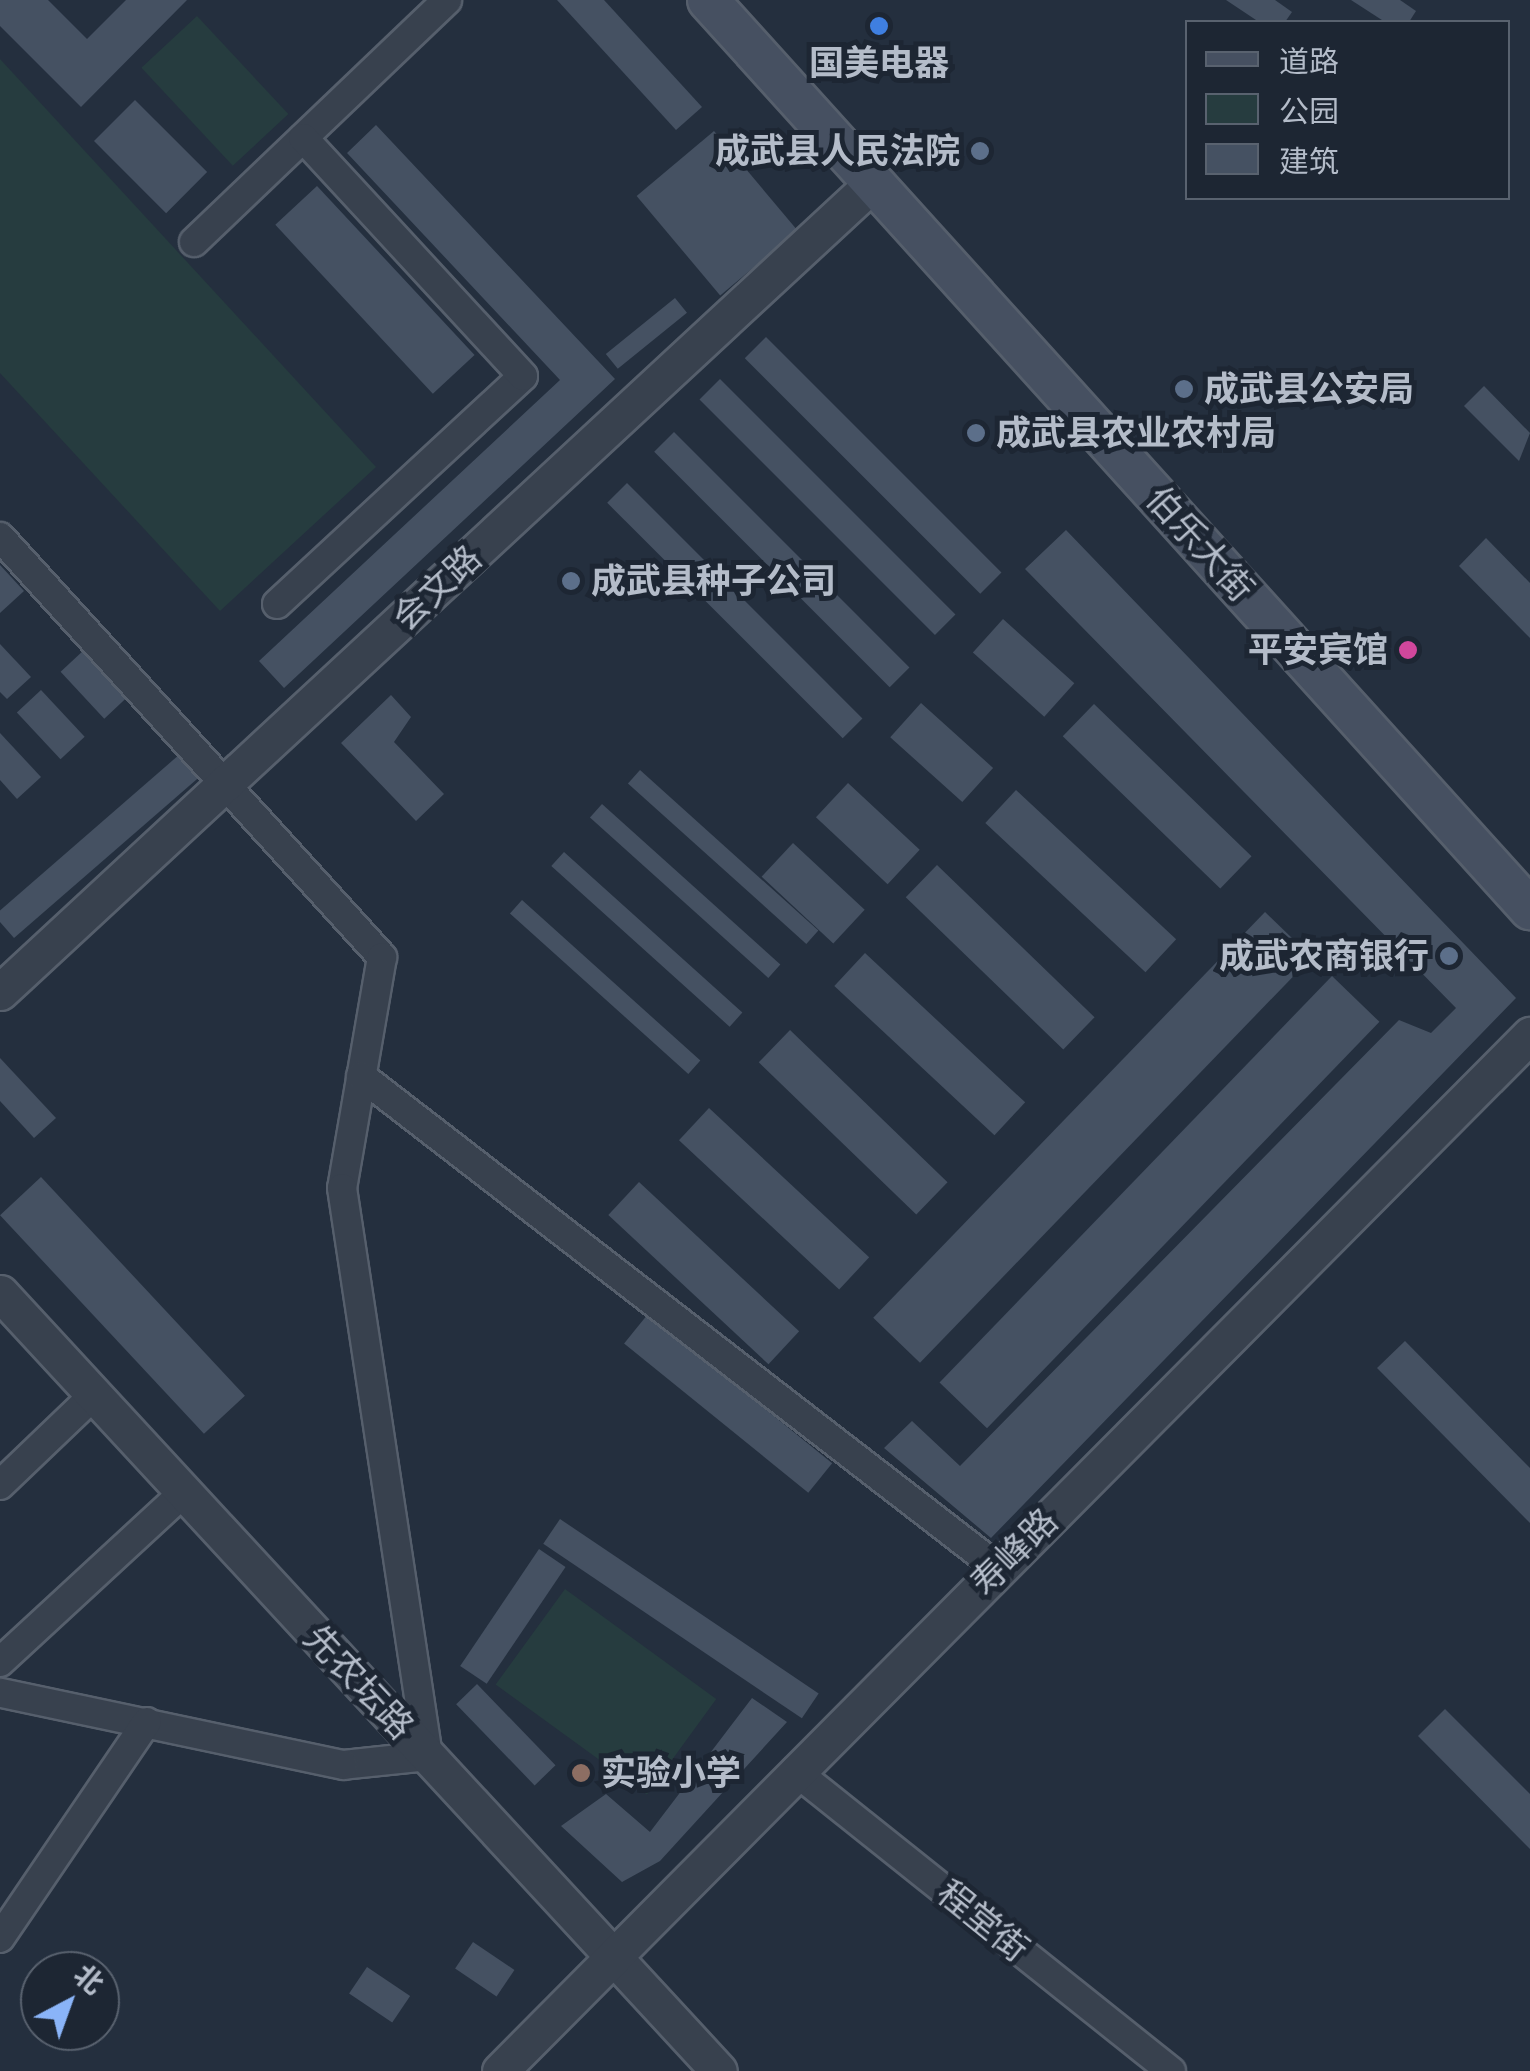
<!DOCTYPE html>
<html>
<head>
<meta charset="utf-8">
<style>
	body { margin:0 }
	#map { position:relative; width:1530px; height:2071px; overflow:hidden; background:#242f3e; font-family:"Work Sans","Noto Sans SC",sans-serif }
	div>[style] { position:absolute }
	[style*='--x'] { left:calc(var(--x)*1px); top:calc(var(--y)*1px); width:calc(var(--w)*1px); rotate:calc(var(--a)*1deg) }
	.green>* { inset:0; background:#263c3f; transform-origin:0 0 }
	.building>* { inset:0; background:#455162; transform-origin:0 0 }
	.roads { filter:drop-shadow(2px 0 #565f6c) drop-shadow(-2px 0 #565f6c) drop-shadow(0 2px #565f6c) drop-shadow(0 -2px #565f6c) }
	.minor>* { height:28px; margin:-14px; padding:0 14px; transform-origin:14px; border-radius:14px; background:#38414e }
	.tertiary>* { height:35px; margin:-17.5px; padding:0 17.5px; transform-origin:17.5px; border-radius:17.5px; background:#38414e }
	.secondary>* { height:40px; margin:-20px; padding:0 20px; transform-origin:20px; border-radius:20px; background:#465061 }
	.dots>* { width:28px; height:28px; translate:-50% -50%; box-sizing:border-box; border:5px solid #1d2633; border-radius:50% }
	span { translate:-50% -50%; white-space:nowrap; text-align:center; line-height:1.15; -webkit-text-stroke:10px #1d2633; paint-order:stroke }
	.poi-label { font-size:35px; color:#b4bcc9; font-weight:700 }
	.right { translate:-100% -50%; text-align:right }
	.left { translate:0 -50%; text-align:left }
	.street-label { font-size:35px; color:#b4bcc9 }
	.legend { position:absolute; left:1185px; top:20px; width:325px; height:180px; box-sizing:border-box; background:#1d2633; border:2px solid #59626f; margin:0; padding:12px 18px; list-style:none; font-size:30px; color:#b4bcc9 }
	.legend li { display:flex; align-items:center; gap:20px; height:50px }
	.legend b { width:50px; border:2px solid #59626f }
	.north { position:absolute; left:20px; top:1951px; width:100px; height:100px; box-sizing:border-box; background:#1d2633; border:2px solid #59626f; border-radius:50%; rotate:41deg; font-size:28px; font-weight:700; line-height:40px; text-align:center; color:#b4bcc9 }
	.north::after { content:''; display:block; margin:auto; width:35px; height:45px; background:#8ab4f8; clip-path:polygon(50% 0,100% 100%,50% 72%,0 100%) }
</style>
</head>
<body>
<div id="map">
	<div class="green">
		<i style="left:197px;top:16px;width:134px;height:76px;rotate:47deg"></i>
		<i style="clip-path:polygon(0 59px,376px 467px,220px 611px,0 373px)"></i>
		<i style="left:565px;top:1589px;width:187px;height:118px;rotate:36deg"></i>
	</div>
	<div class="building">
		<i style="clip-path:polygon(0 0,48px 0,87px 39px,126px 0,187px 0,81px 107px,0 26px)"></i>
		<i style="clip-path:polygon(557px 0,604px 0,702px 107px,676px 130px)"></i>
		<i style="clip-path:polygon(1226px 0,1275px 0,1292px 12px,1285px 22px,1259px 22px)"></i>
		<i style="clip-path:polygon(1351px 0,1400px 0,1416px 11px,1409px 22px,1385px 22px)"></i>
		<i style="left:135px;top:100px;width:102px;height:58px;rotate:45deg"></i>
		<i style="clip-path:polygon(376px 125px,615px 379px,284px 688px,259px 661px,560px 380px,347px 153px)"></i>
		<i style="left:714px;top:131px;width:130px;height:101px;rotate:50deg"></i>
		<i style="left:317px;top:186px;width:231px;height:57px;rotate:47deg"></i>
		<i style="left:675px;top:298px;width:19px;height:89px;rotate:51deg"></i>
		<i style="left:766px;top:337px;width:333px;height:30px;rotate:45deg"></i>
		<i style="left:720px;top:379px;width:333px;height:29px;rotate:45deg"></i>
		<i style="clip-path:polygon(1484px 386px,1530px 433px,1519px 461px,1464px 406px)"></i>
		<i style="left:674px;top:432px;width:333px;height:28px;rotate:45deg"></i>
		<i style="left:627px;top:483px;width:333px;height:28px;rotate:45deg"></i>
		<i style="clip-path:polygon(1066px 530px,1516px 998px,991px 1538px,884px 1448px,912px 1421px,960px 1466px,1399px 1020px,1431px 1033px,1456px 1008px,1025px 569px)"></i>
		<i style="clip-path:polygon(1486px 538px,1530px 583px,1530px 638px,1459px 566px)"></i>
		<i style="clip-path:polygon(0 565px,24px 591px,0 613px)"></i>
		<i style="left:1003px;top:619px;width:96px;height:45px;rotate:42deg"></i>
		<i style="clip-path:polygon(0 644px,31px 677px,7px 699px,0 692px)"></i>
		<i style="left:84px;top:650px;width:64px;height:32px;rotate:47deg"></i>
		<i style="left:41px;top:690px;width:64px;height:33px;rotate:47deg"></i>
		<i style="clip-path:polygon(391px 695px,411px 717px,394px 742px,444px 794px,416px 821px,341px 743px)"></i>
		<i style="left:921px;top:703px;width:97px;height:46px;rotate:42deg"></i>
		<i style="left:1094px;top:704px;width:219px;height:45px;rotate:44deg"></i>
		<i style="clip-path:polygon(0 733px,41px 777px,17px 799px,0 780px)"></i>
		<i style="left:180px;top:754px;width:30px;height:246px;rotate:49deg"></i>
		<i style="left:640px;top:770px;width:240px;height:18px;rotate:42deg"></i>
		<i style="left:848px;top:783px;width:98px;height:47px;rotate:43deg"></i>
		<i style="left:1016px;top:790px;width:219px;height:45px;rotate:43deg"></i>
		<i style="left:602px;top:804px;width:240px;height:18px;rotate:42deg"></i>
		<i style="left:793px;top:843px;width:98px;height:46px;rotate:43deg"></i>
		<i style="left:564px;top:852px;width:240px;height:19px;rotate:42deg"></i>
		<i style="left:937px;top:865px;width:219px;height:45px;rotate:44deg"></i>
		<i style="left:522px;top:900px;width:240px;height:18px;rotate:42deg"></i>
		<i style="left:1265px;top:912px;width:65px;height:564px;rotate:44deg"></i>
		<i style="left:865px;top:953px;width:219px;height:45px;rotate:43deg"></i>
		<i style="left:1332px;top:976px;width:66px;height:565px;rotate:44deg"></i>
		<i style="left:790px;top:1030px;width:219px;height:45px;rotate:44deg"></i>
		<i style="clip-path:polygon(0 1058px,56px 1118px,34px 1138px,0 1101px)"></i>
		<i style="left:709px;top:1108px;width:219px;height:44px;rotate:43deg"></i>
		<i style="left:41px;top:1177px;width:299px;height:56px;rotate:47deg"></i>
		<i style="left:639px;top:1182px;width:219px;height:45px;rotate:43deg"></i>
		<i style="left:648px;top:1314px;width:237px;height:38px;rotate:39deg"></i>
		<i style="clip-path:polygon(1405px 1341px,1530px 1468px,1530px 1523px,1377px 1368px)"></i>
		<i style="left:560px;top:1519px;width:312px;height:30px;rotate:34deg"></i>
		<i style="left:539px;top:1549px;width:32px;height:141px;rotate:34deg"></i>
		<i style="left:477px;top:1684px;width:113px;height:29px;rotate:46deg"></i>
		<i style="clip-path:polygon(752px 1698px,787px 1722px,660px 1861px,622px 1882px,561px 1826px,606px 1794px,650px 1832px)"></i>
		<i style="clip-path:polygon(1445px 1709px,1530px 1794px,1530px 1849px,1418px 1736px)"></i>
		<i style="left:473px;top:1942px;width:50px;height:32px;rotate:34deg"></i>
		<i style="left:367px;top:1967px;width:52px;height:32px;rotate:34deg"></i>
	</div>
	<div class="roads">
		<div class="minor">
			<i style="--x:194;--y:242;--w:350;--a:-43.7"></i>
			<i style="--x:0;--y:537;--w:568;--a:47.71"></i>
			<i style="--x:382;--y:957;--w:234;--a:99.8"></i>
			<i style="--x:342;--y:1188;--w:574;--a:81.39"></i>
			<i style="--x:428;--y:1756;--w:85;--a:174"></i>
			<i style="--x:343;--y:1765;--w:350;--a:-168.1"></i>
			<i style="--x:277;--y:604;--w:335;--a:-42.8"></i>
			<i style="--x:523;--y:376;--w:324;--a:-132.7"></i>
			<i style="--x:361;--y:1076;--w:805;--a:37.68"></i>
			<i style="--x:0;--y:1485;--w:130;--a:-43.8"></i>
			<i style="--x:0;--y:1662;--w:251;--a:-42.7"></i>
			<i style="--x:795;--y:1771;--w:481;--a:38.6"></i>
			<i style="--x:0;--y:1938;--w:261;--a:-55.8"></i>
		</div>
		<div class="tertiary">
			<i style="--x:0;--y:992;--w:1190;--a:-42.82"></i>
			<i style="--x:0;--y:1293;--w:1059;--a:47.26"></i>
			<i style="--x:500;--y:2071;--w:1461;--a:-45.17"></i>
		</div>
		<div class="secondary">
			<i style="--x:708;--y:0;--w:1226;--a:47.88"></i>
		</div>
	</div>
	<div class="dots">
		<i style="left:879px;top:26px;background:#3f7fe0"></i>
		<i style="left:980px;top:151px;background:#5c6f8a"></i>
		<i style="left:1184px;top:389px;background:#5c6f8a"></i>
		<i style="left:976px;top:433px;background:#5c6f8a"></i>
		<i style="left:571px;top:581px;background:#5c6f8a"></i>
		<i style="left:1408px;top:650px;background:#d1479c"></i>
		<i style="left:1449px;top:956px;background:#5c6f8a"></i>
		<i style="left:581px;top:1773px;background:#8d6e63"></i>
	</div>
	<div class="poi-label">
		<span style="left:879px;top:63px">国美电器</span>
		<span class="right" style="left:960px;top:151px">成武县人民法院</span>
		<span class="left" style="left:1204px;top:389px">成武县公安局</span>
		<span class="left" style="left:996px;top:433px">成武县农业农村局</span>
		<span class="left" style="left:591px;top:581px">成武县种子公司</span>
		<span class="right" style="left:1388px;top:650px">平安宾馆</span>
		<span class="right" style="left:1429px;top:956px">成武农商银行</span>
		<span class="left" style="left:601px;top:1773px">实验小学</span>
	</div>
	<div class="street-label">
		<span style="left:1200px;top:544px;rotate:48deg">伯乐大街</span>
		<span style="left:437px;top:588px;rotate:-43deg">会文路</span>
		<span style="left:1014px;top:1552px;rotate:-45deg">寿峰路</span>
		<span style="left:359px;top:1682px;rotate:47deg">先农坛路</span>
		<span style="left:983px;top:1921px;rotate:39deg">程堂街</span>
	</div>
	<ul class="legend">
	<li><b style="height:12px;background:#465061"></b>道路</li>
	<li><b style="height:28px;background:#263c3f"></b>公园</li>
	<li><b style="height:28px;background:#455162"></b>建筑</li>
	</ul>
	<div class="north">北</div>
</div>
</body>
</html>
